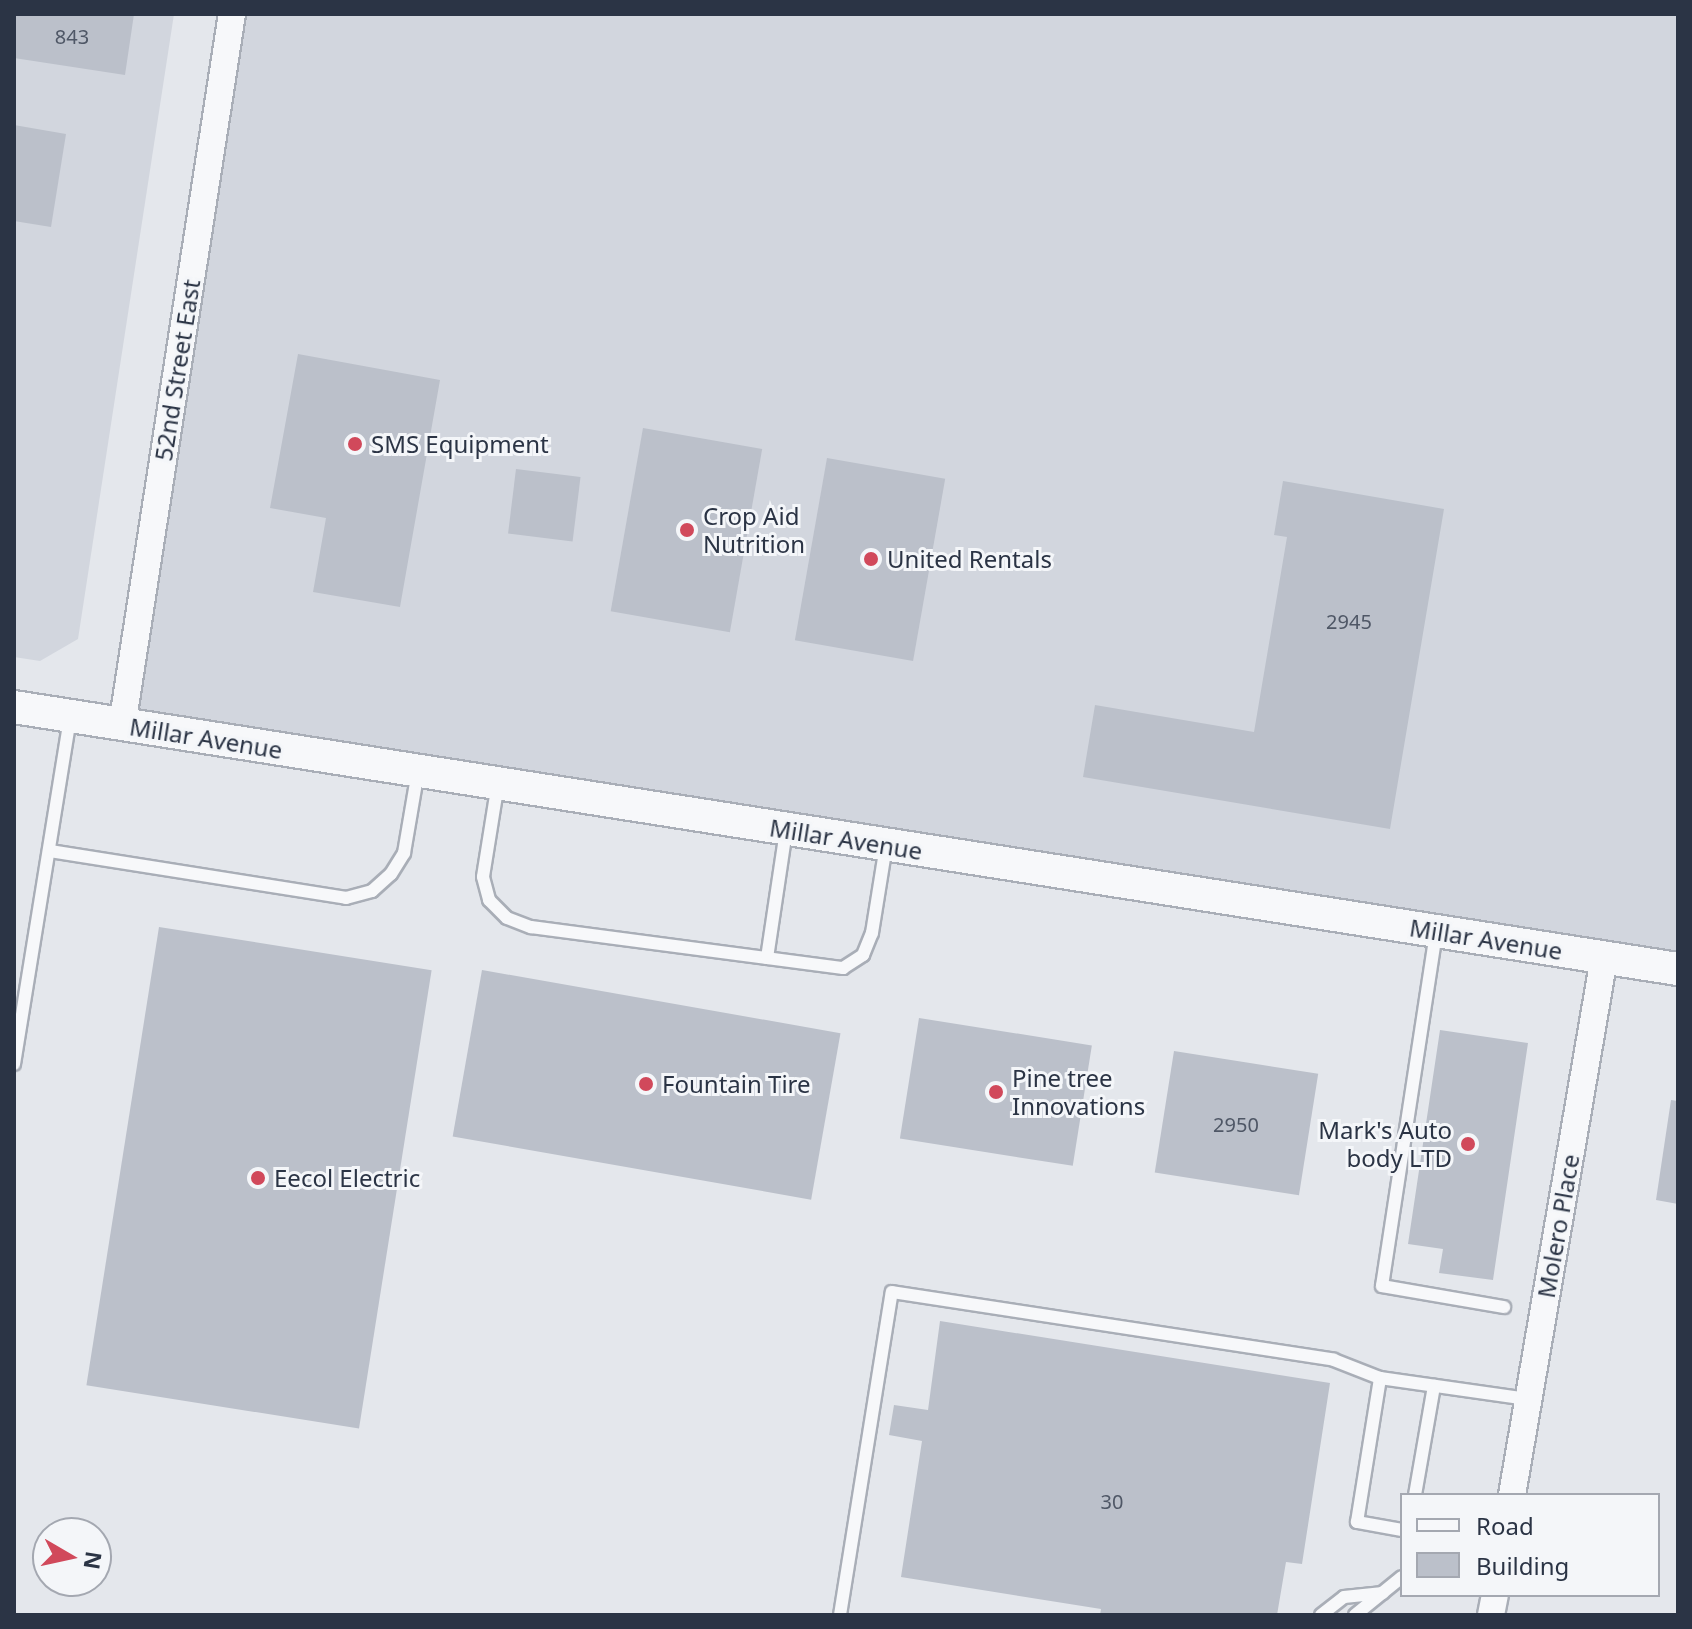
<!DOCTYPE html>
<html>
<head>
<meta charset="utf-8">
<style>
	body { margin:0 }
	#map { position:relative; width:1692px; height:1629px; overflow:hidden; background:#e4e7ec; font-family:"Noto Sans",sans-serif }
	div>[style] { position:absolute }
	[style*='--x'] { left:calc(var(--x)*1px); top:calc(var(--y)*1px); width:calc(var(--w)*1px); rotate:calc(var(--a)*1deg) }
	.built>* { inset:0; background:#d2d6de }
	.building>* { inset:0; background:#bbc0ca; transform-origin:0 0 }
	.roads { filter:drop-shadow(2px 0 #a9aeb7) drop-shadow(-2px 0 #a9aeb7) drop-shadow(0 2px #a9aeb7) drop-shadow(0 -2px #a9aeb7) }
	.service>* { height:12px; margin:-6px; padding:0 6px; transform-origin:6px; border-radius:6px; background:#f7f8fa }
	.minor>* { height:26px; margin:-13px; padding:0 13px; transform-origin:13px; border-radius:13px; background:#f7f8fa }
	.tertiary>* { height:32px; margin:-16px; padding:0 16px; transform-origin:16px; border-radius:16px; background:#f7f8fa }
	.dots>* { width:22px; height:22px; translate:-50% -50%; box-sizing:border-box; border:4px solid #f4f6f9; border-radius:50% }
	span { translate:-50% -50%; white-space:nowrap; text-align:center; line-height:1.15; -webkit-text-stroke:6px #f4f6f9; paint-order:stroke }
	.number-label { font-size:20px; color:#4f5766 }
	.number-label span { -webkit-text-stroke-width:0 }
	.street-label { font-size:24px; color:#2b3445 }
	.poi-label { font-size:24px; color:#2b3445 }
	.left { translate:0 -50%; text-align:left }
	.right { translate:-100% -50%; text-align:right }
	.frame { position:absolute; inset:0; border:16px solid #2b3445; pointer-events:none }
	.legend { position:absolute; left:1400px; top:1493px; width:260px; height:104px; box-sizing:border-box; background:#f4f6f9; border:2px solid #a4a8b1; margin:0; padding:10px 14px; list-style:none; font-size:24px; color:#2b3445 }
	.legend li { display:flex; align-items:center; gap:16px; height:40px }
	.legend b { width:40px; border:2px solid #a4a8b1 }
	.north { position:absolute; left:32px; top:1517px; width:80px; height:80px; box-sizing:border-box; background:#f4f6f9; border:2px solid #a4a8b1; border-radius:50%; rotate:99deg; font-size:22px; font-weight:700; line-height:32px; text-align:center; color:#2b3445 }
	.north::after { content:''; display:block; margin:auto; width:28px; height:36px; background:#d1495b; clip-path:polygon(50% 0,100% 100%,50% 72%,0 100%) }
</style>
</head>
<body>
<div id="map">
	<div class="built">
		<i style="clip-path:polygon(14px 14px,174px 14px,78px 639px,40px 661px,14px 657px)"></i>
		<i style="clip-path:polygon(232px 14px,1678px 14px,1678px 970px,122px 726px)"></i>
	</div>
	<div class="building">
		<i style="clip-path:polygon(14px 14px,134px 14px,125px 75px,14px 58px)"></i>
		<i style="clip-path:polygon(14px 125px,66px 134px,51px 227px,14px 221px)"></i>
		<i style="clip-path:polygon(298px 354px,440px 380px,400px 607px,313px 592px,326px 518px,270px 508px)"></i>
		<i style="left:643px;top:428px;width:121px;height:186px;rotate:10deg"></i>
		<i style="left:827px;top:458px;width:120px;height:185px;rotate:10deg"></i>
		<i style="left:516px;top:469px;width:65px;height:65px;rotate:7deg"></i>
		<i style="clip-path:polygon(1283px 481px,1444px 509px,1390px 829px,1083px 777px,1095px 705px,1254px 732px,1287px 537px,1274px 535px)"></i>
		<i style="left:159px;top:927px;width:276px;height:464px;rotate:9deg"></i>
		<i style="left:482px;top:970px;width:364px;height:169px;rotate:10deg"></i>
		<i style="left:919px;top:1018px;width:175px;height:122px;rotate:9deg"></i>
		<i style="clip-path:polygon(1440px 1030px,1528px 1043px,1493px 1280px,1439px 1273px,1443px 1249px,1408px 1244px)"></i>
		<i style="left:1174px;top:1051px;width:146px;height:123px;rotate:9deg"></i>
		<i style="clip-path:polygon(1671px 1100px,1678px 1101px,1678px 1204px,1656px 1200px)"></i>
		<i style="clip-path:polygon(940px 1321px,1330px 1383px,1302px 1564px,1286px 1562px,1277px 1615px,1100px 1615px,1101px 1609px,901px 1577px,922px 1441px,889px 1435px,894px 1405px,928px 1410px)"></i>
	</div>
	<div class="roads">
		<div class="service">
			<i style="--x:498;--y:783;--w:95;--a:99.1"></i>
			<i style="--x:483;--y:877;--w:24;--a:75"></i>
			<i style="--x:489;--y:900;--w:25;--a:45"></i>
			<i style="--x:507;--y:918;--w:26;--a:21"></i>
			<i style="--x:531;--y:927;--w:315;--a:7.5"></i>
			<i style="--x:843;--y:968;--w:24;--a:-33"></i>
			<i style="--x:863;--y:955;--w:24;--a:-68"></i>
			<i style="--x:872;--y:933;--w:88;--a:-80.9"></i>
			<i style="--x:50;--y:851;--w:300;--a:9"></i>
			<i style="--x:346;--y:898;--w:27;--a:-15"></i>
			<i style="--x:372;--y:891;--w:25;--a:-42"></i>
			<i style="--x:391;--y:874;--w:25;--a:-58"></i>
			<i style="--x:404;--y:853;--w:83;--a:-80.3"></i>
			<i style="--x:1436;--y:933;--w:357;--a:98.7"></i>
			<i style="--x:1382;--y:1286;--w:124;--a:9.8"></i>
			<i style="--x:767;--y:958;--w:128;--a:-81.5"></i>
			<i style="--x:14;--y:1064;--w:351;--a:-80.8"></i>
			<i style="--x:1415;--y:1495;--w:111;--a:-80.1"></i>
			<i style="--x:1402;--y:1530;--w:46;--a:-169.9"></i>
			<i style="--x:1357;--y:1522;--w:146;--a:-80.9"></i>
			<i style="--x:1380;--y:1378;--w:149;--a:8.1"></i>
			<i style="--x:840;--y:1615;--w:327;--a:-80.9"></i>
			<i style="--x:892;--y:1292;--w:447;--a:8.7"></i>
			<i style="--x:1334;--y:1360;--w:49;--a:21.4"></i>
			<i style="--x:1321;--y:1615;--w:29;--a:-38"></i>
			<i style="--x:1344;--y:1597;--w:39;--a:-6"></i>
			<i style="--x:1355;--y:1615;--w:60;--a:-39"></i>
		</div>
		<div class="minor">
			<i style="--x:122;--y:726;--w:720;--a:-81.22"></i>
			<i style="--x:1512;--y:1495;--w:545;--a:-80.28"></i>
			<i style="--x:1491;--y:1615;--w:20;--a:-79"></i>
		</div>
		<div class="tertiary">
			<i style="--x:14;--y:707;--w:1684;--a:8.95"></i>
		</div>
	</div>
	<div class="dots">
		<i style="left:355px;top:444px;background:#d1495b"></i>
		<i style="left:687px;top:530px;background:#d1495b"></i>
		<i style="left:871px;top:559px;background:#d1495b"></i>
		<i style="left:646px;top:1084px;background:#d1495b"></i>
		<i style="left:996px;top:1092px;background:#d1495b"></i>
		<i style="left:1468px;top:1144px;background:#d1495b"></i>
		<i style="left:258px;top:1178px;background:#d1495b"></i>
	</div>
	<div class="number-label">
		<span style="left:72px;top:36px">843</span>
		<span style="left:1349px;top:621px">2945</span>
		<span style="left:1236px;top:1124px">2950</span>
		<span style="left:1112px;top:1501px">30</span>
	</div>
	<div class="street-label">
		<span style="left:177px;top:370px;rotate:-81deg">52nd Street East</span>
		<span style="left:206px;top:738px;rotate:9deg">Millar Avenue</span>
		<span style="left:846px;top:839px;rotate:9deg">Millar Avenue</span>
		<span style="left:1486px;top:939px;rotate:9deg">Millar Avenue</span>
		<span style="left:1558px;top:1226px;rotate:-80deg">Molero Place</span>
	</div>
	<div class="poi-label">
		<span class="left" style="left:371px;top:444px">SMS Equipment</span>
		<span class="left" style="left:703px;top:530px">Crop Aid<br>Nutrition</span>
		<span class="left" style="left:887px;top:559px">United Rentals</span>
		<span class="left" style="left:1012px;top:1092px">Pine tree<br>Innovations</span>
		<span class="left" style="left:662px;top:1084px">Fountain Tire</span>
		<span class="right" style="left:1452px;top:1144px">Mark's Auto<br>body LTD</span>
		<span class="left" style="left:274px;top:1178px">Eecol Electric</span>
	</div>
	<div class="frame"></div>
	<ul class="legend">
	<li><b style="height:10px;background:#f7f8fa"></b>Road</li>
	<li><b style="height:22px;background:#bbc0ca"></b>Building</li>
	</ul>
	<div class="north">N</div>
</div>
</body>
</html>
